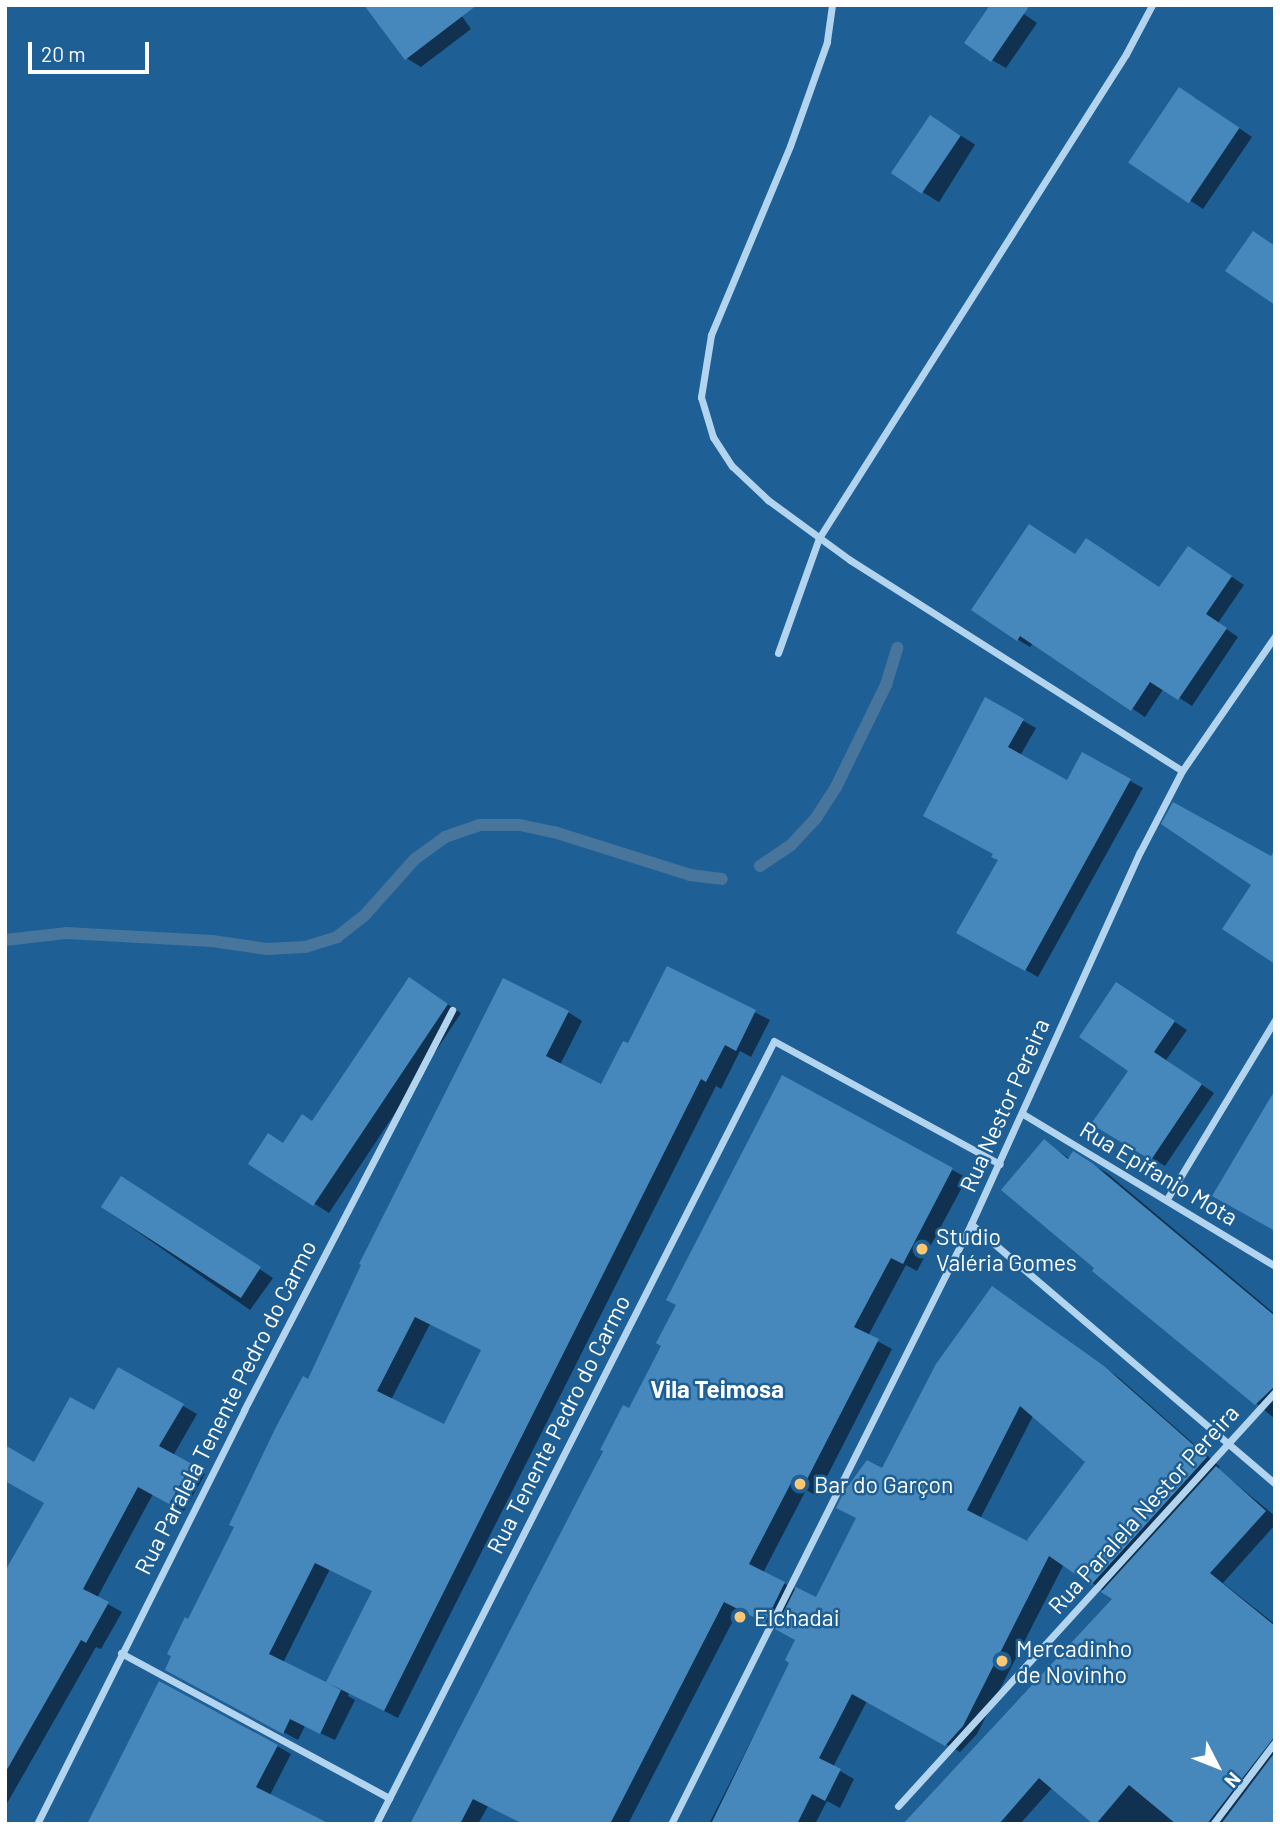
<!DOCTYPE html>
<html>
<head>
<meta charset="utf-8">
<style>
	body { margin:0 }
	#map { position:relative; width:1280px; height:1829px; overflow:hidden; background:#1e5f96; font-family:Barlow,sans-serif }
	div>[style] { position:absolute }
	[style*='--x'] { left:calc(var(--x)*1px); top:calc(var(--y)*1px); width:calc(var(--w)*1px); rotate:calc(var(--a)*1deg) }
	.shadow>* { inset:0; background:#0007; transform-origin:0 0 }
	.stream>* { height:12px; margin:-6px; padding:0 6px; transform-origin:6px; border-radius:6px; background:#48759b }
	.building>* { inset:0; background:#4788bc; transform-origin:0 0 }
	.street>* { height:7px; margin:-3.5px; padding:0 3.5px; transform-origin:3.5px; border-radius:3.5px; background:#b2d4ef }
	.dots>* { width:19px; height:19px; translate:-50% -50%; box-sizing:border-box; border:4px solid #1e5f96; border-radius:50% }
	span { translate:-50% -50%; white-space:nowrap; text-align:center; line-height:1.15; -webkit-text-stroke:5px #1e5f96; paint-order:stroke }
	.street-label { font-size:23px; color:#fff }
	.poi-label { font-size:23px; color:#fff }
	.left { translate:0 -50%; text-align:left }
	.neighbourhood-label { font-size:24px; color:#fff; font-weight:700 }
	.frame { position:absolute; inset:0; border:7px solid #fff; pointer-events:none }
	.north { position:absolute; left:1182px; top:1731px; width:70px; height:70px; -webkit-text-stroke:5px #1e5f96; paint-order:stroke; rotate:132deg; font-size:19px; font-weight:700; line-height:28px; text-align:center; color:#fff }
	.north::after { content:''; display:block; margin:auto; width:24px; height:32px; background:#fff; clip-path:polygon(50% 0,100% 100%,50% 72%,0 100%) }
	.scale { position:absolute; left:28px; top:42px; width:121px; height:32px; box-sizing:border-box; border:4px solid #fff; border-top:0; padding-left:9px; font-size:21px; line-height:24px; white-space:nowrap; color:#fff; -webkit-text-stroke:5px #1e5f96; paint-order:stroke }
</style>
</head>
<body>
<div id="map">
	<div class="shadow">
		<i style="clip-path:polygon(454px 5px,471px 29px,421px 67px,406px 58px)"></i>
		<i style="clip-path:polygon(1011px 5px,1037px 23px,1006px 68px,992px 60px)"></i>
		<i style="clip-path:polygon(1194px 97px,1252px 137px,1203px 209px,1131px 161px)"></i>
		<i style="left:931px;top:117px;width:52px;height:68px;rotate:32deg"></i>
		<i style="clip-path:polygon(1076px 556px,1160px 589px,1201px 556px,1244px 585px,1218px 623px,1238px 637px,1192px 706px,1164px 688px,1145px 717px,1033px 643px,1030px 647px,1017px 639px)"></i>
		<i style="clip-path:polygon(985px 700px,1036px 728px,1020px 756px,1068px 782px,1083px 755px,1143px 788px,1038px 977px,959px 932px,1000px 860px)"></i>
		<i style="clip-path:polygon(evenodd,668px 968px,770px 1020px,751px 1057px,740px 1051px,721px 1089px,716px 1086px,398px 1718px,349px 1693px,348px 1696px,355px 1700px,335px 1740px,305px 1726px,298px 1740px,181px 1677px,189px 1621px,309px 1381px,568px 1012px,582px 1021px,560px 1065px,602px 1086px,629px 1045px,668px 968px,430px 1324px,483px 1350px,445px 1426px,391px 1400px,430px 1324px,668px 968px,330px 1569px,374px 1591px,327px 1685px,283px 1663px,330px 1569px)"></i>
		<i style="clip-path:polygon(423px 988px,461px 1013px,329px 1213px,251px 1163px,284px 1145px,313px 1123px)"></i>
		<i style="clip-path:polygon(1130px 992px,1187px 1030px,1166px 1060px,1214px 1093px,1165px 1166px,1094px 1124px,1130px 1070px)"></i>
		<i style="clip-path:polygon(evenodd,783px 1077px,967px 1178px,917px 1271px,906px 1265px,868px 1336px,892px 1349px,817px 1496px,806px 1490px,763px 1573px,817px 1600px,883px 1470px,1007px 1297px,1118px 1377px,1220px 1467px,1218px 1469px,1275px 1516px,1275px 1525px,1223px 1583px,1275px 1624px,1275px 1824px,1095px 1824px,1053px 1787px,1020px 1824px,906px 1824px,1114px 1598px,1064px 1564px,977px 1734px,960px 1752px,867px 1701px,833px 1767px,854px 1779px,840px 1808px,827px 1801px,815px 1824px,709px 1824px,791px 1662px,798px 1640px,739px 1609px,628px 1824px,524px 1824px,488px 1806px,478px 1824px,412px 1824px,554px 1551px,624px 1407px,630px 1410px,663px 1346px,783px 1077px,1033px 1416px,1087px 1462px,1036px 1548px,980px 1519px,1033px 1416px)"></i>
		<i style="clip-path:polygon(1044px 1141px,1070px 1159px,1074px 1154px,1107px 1173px,1275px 1314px,1275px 1419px,1097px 1268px)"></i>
		<i style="clip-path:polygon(136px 1187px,273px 1278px,250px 1310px,102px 1207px)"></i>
		<i style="clip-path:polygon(119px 1369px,197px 1414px,173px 1456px,205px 1474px,184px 1511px,153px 1494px,97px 1598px,122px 1612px,101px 1649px,96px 1647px,5px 1807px,5px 1602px,46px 1502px,35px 1464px,94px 1412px)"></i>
		<i style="clip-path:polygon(277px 1746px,291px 1754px,270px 1795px,89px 1824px)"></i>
	</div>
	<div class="stream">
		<i style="--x:760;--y:866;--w:37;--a:-34"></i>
		<i style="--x:791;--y:845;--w:37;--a:-47"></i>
		<i style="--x:816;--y:818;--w:37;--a:-57"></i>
		<i style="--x:836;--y:787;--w:114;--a:-63.9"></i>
		<i style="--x:886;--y:685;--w:39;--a:-73"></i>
		<i style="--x:5;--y:940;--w:61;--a:-6.5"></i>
		<i style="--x:66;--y:933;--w:146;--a:3.1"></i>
		<i style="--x:212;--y:941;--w:56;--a:8.3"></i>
		<i style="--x:267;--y:949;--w:38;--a:-3"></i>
		<i style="--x:305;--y:947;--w:34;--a:-17"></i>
		<i style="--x:337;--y:937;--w:34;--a:-38"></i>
		<i style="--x:364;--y:916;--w:76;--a:-48.2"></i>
		<i style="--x:415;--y:859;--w:37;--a:-36"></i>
		<i style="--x:445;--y:837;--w:36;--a:-19"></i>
		<i style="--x:479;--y:825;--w:41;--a:0"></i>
		<i style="--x:520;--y:825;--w:35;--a:12"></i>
		<i style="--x:554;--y:832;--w:143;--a:17.5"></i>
		<i style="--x:690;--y:875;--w:32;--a:7"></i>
	</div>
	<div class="building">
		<i style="clip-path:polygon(364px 5px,477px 5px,405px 60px)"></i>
		<i style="clip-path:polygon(990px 5px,1030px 5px,991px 62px,964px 43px)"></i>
		<i style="left:1179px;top:87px;width:73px;height:91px;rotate:34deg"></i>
		<i style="left:930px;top:115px;width:37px;height:70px;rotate:34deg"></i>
		<i style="clip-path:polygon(1253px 231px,1275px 246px,1275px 305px,1225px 271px)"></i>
		<i style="clip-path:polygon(1029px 524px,1075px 554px,1086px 538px,1159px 587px,1188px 546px,1232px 576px,1206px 614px,1227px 628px,1178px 700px,1150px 682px,1131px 711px,1020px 636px,1017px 641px,971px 610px)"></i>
		<i style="clip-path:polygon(985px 697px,1024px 719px,1008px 747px,1067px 780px,1082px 752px,1131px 779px,1025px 971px,956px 933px,998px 860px,991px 857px,993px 854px,923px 816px)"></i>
		<i style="clip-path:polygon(1173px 802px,1271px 856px,1275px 850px,1275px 964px,1222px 929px,1251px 885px,1161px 824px)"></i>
		<i style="clip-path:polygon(evenodd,667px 966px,756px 1010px,736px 1051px,725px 1045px,706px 1082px,701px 1079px,384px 1711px,326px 1682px,341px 1690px,320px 1734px,290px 1719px,283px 1734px,165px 1670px,171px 1656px,167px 1654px,185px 1617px,188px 1619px,234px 1527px,229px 1525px,276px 1427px,303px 1376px,308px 1379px,361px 1265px,359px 1264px,503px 978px,569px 1011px,546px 1056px,601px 1084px,623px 1041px,628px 1043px,667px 966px,415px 1317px,481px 1350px,444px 1424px,377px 1391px,415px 1317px,667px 966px,315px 1563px,372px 1591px,326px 1682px,269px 1654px,315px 1563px)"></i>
		<i style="clip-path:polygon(409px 977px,448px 1004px,313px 1206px,248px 1164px,268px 1133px,283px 1143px,302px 1114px,312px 1121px)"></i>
		<i style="clip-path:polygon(1116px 982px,1175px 1021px,1154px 1052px,1202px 1084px,1151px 1160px,1091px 1124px,1128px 1071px,1079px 1037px)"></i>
		<i style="clip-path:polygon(782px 1075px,953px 1168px,903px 1264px,891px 1258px,854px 1327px,879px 1339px,802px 1489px,791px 1483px,749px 1564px,785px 1582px,765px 1623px,724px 1602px,610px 1824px,523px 1824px,473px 1799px,460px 1824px,410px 1824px,603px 1451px,600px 1450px,623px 1405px,629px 1408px,661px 1346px,656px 1343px,676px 1305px,666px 1300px)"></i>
		<i style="clip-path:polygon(1275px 1090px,1275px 1231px,1212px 1196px)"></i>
		<i style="clip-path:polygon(1044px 1139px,1068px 1159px,1073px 1151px,1092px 1163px,1275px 1316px,1275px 1386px,1255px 1405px,1092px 1271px,1094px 1268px,1001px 1190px)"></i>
		<i style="left:121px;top:1176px;width:167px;height:37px;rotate:33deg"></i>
		<i style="clip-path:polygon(evenodd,992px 1286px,1104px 1366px,1207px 1457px,1091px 1585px,1049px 1556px,963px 1726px,945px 1746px,852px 1694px,819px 1758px,841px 1769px,825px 1801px,812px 1794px,797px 1824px,711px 1824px,789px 1663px,785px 1660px,795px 1640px,775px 1629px,796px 1587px,816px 1597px,856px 1518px,836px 1508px,845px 1490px,867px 1460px,882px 1468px,936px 1364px,992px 1286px,1020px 1406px,1085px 1462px,1027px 1540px,1029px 1542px,967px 1510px,1020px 1406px)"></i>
		<i style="clip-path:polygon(118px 1367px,184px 1404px,159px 1446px,192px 1464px,169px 1504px,138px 1487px,83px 1589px,109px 1602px,86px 1643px,81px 1640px,5px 1773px,5px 1571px,44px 1503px,5px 1481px,5px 1445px,34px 1462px,70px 1397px,94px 1410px)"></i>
		<i style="clip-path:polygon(1216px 1466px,1266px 1511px,1210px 1573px,1275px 1626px,1275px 1736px,1207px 1824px,1176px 1824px,1129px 1785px,1096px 1824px,1093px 1824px,1039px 1778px,999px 1824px,903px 1824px,1112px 1599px,1101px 1592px)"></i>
		<i style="clip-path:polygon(159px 1681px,278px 1745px,256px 1787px,330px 1824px,87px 1824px)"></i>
		<i style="clip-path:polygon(1275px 1752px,1275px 1824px,1221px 1824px)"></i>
	</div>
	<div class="street">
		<i style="--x:832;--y:5;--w:37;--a:98"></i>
		<i style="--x:827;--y:42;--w:110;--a:109.6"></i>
		<i style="--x:790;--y:146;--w:205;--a:112.7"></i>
		<i style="--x:711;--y:335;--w:63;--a:99.2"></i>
		<i style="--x:701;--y:397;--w:42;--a:73.3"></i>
		<i style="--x:713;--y:437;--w:35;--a:57"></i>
		<i style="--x:732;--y:466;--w:50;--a:43.4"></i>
		<i style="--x:768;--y:500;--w:102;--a:36.2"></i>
		<i style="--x:850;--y:560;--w:393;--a:32.4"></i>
		<i style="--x:778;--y:653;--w:122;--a:-70.4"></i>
		<i style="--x:819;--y:538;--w:573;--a:-57.61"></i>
		<i style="--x:1126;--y:54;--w:55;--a:-62"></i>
		<i style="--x:1023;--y:1114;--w:294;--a:31.1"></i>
		<i style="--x:1167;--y:1199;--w:209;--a:-58.9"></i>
		<i style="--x:971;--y:1224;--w:400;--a:40.5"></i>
		<i style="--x:121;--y:1653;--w:305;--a:28.4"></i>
		<i style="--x:898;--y:1806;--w:560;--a:-47.68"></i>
		<i style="--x:37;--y:1824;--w:463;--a:-63.4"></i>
		<i style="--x:244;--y:1410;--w:451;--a:-62.5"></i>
		<i style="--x:376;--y:1824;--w:878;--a:-63.06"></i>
		<i style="--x:774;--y:1041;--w:257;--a:28.6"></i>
		<i style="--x:671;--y:1824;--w:671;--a:-63.43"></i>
		<i style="--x:971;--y:1224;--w:409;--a:-65.6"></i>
		<i style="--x:1140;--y:852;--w:91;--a:-62.6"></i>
		<i style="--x:1182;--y:771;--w:164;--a:-55.4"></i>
		<i style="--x:1213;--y:1824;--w:103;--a:-52.9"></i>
	</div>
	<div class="dots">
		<i style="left:922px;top:1249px;background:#fdc671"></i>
		<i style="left:800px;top:1484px;background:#fdc671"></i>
		<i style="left:740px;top:1617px;background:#fdc671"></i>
		<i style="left:1002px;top:1661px;background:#fdc671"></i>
	</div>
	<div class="street-label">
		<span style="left:1004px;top:1105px;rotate:-66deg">Rua Nestor Pereira</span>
		<span style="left:1159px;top:1173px;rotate:31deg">Rua Epifanio Mota</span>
		<span style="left:225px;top:1407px;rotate:-63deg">Rua Paralela Tenente Pedro do Carmo</span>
		<span style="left:558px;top:1424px;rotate:-63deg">Rua Tenente Pedro do Carmo</span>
		<span style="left:1143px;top:1509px;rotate:-48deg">Rua Paralela Nestor Pereira</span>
	</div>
	<div class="poi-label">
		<span class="left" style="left:936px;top:1249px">Studio<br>Valéria Gomes</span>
		<span class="left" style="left:814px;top:1484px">Bar do Garçon</span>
		<span class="left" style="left:754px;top:1617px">Elchadai</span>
		<span class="left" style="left:1016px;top:1661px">Mercadinho<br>de Novinho</span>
	</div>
	<div class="neighbourhood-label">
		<span style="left:717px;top:1389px">Vila Teimosa</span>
	</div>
	<div class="frame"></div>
	<div class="north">N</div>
	<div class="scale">20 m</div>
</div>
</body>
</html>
